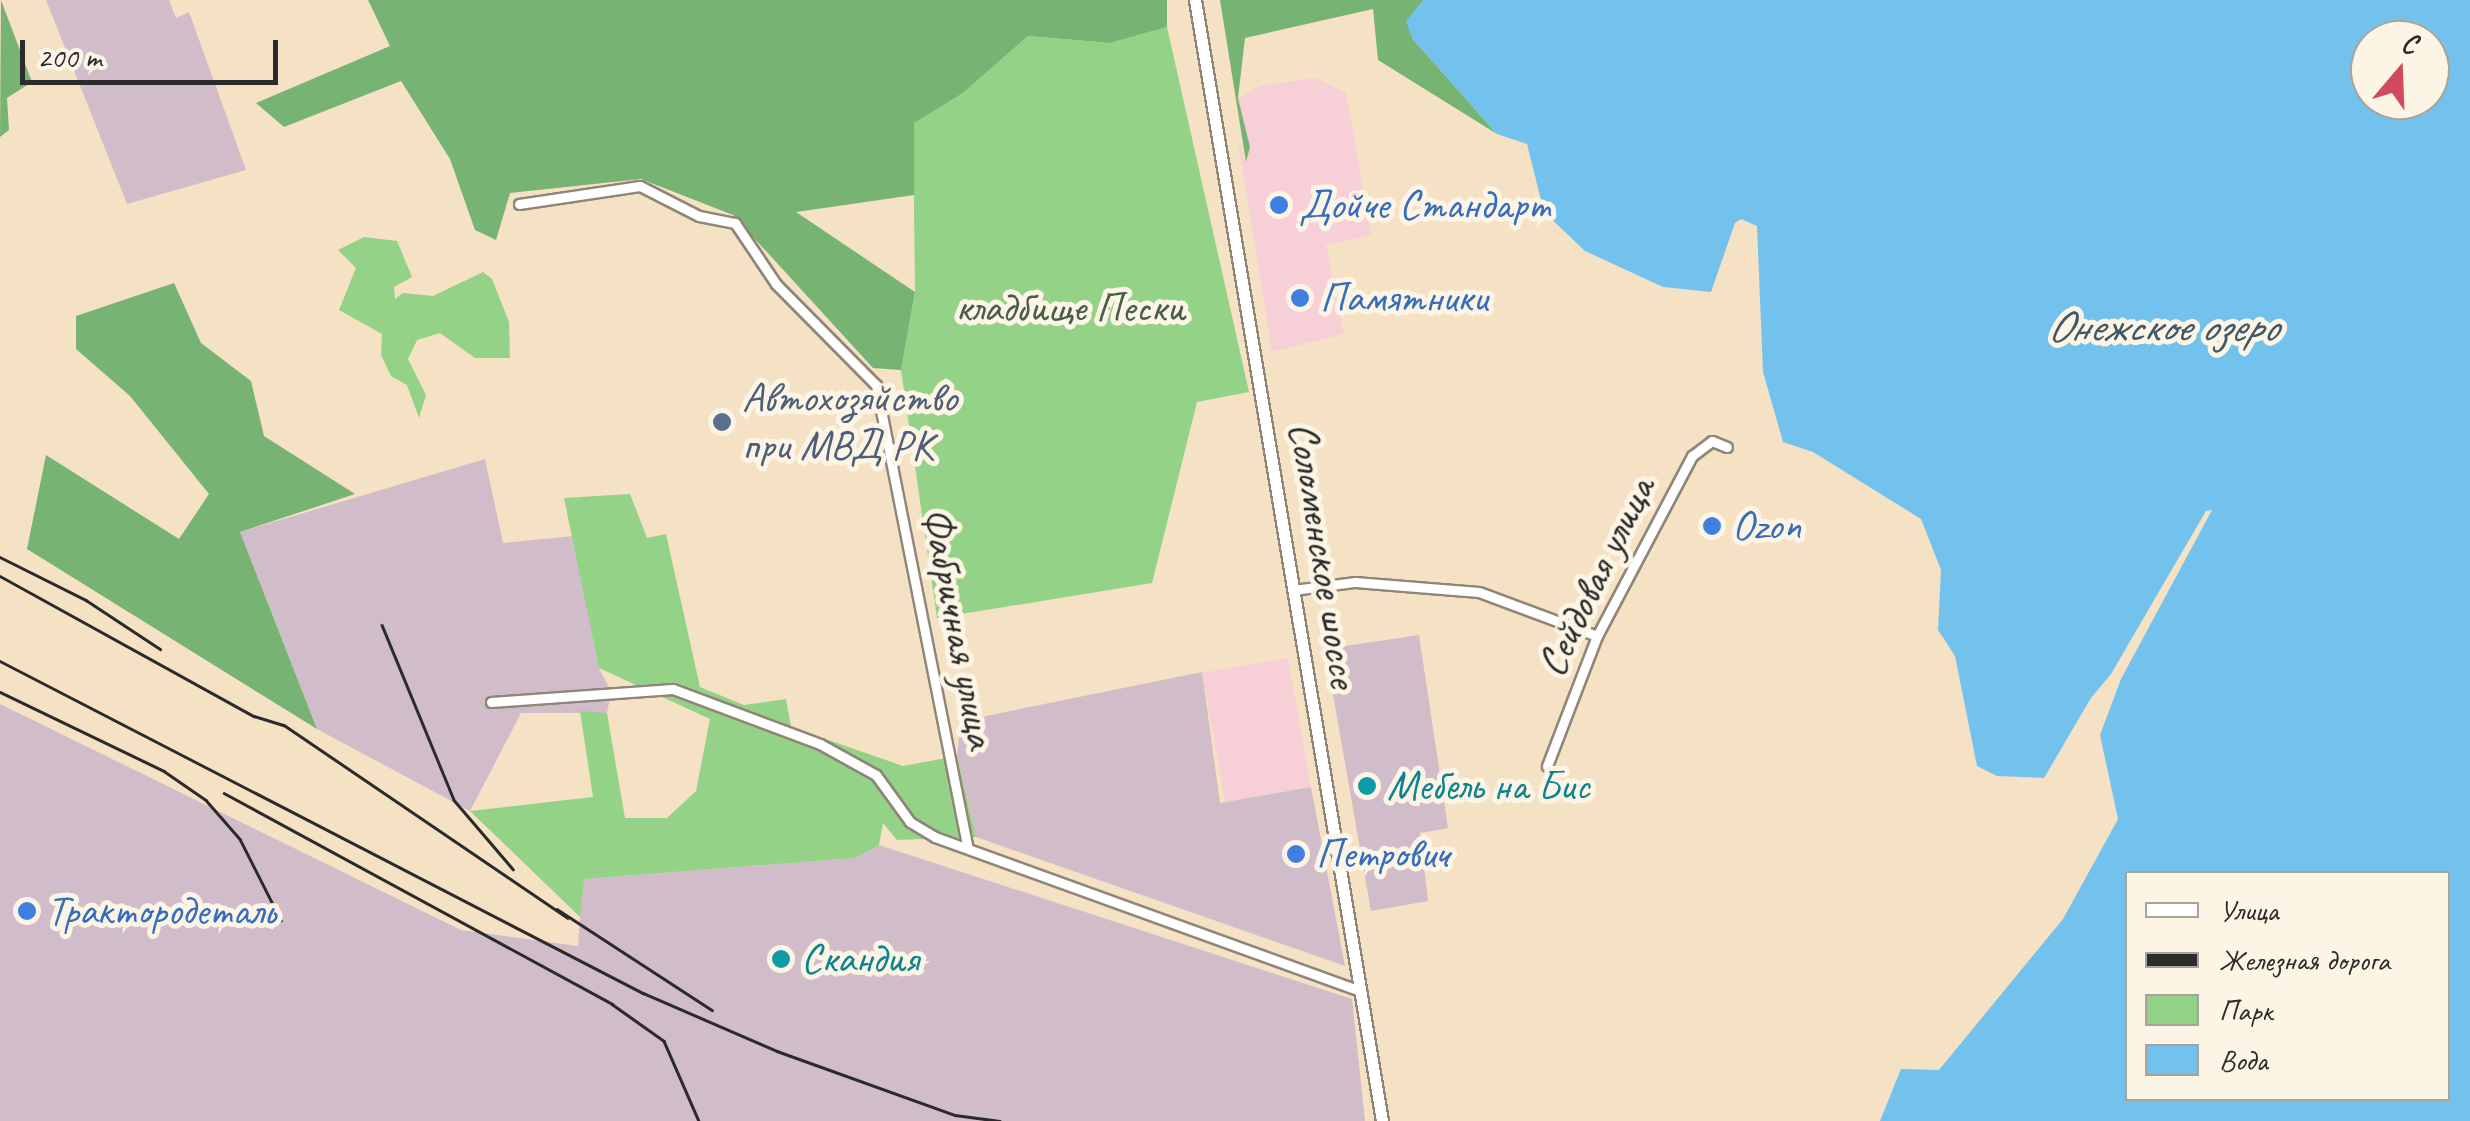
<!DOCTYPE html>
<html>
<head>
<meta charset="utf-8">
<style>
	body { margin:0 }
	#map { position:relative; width:2470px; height:1121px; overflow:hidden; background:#f5e1c4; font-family:Caveat,sans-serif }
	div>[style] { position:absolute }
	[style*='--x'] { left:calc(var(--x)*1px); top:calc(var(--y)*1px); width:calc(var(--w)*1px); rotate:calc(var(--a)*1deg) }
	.built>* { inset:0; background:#f6cfd7; transform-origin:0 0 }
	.industrial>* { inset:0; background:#d1bdc9 }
	.green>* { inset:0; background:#94d288 }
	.forest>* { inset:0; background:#77b474 }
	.water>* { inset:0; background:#73c2ee }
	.pier>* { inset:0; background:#f5e1c4 }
	.roads { filter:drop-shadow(2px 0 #908678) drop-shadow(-2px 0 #908678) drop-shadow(0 2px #908678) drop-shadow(0 -2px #908678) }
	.minor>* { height:9px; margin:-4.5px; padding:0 4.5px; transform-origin:4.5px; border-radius:4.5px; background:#fff }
	.major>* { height:11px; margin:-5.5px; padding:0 5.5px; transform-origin:5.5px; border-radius:5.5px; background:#fff }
	.rail>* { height:2.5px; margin:-1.25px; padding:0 1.25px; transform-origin:1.25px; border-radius:1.25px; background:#2b2b2b }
	.dots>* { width:28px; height:28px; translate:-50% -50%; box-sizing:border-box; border:5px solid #fcf5e5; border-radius:50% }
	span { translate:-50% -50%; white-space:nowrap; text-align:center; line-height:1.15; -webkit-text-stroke:10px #fcf5e5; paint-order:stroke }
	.shop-label { font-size:42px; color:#366cbe }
	.left { translate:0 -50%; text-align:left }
	.park-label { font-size:42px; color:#4a5d47 }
	.service-label { font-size:42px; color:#4e5e75 }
	.street-label { font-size:42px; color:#2b2b2b }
	.culture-label { font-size:42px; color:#0d838f }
	.water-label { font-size:45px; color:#415866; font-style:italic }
	.legend { position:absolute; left:2125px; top:871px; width:325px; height:230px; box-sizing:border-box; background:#fcf5e5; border:2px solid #a8a49b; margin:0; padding:12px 18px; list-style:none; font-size:30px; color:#2b2b2b }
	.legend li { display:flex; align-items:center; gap:20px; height:50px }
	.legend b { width:50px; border:2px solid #a8a49b }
	.north { position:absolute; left:2350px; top:20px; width:100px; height:100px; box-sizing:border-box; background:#fcf5e5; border:2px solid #a8a49b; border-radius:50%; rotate:19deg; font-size:28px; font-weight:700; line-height:40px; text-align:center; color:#2b2b2b }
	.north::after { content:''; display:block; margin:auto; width:35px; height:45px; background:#d1495b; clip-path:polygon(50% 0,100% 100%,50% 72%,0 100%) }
	.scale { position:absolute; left:20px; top:40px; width:258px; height:45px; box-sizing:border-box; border:5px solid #2b2b2b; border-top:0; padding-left:12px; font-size:30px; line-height:35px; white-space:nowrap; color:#2b2b2b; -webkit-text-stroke:8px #fcf5e5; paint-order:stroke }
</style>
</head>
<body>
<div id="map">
	<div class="built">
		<i style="clip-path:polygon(1316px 78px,1346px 93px,1371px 235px,1326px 245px,1344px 334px,1272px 352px,1238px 142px,1246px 161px,1250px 147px,1238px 98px,1260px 86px)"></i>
		<i style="left:1288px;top:658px;width:131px;height:87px;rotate:80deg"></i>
	</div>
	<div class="industrial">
		<i style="clip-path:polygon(46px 0,169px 0,176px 18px,189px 12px,246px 170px,127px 204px)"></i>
		<i style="clip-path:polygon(485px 459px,503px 543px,574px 536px,599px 668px,611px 692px,607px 713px,521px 713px,470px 811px,317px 729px,240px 532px)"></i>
		<i style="clip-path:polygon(1419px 635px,1448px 828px,1420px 833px,1428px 901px,1371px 911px,1325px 649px)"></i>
		<i style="clip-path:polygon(1202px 672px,1220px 803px,1311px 787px,1345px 966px,976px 837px,957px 756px,961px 721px)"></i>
		<i style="clip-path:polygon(0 704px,461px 930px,578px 946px,583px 879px,854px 858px,879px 845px,1352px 999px,1365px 1121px,0 1121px)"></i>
	</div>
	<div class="green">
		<i style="clip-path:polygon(1167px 27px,1249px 392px,1197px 402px,1152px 583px,937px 618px,901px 370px,915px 292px,913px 123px,963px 93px,1028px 36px,1110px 43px)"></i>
		<i style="clip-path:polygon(364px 237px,397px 241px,412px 277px,394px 287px,395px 299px,403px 293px,433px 296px,483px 272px,492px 279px,509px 322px,510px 358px,475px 358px,440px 333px,417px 340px,408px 359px,426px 395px,419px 418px,407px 385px,391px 376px,381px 355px,382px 334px,339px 310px,356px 268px,338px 250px)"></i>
		<i style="clip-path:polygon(630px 494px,647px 538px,666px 534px,700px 687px,744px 705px,786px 699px,791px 727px,903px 766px,957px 756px,976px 837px,897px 840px,883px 823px,879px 845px,855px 858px,584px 879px,580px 917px,470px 811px,593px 797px,580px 711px,607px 713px,625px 818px,667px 818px,696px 791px,710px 719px,599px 668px,564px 498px)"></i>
	</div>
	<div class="forest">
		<i style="clip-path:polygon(1px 0,32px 82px,7px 98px,9px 130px,0 137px)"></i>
		<i style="clip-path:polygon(368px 0,1167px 0,1167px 27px,1110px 43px,1028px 36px,963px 93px,914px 123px,914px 195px,796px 212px,915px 292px,901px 370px,873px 368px,733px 215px,641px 179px,510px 193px,496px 240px,475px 230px,450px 159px,401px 81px,284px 127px,256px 103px,390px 46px)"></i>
		<i style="clip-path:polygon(1220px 0,1423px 0,1412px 38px,1497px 134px,1378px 60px,1373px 9px,1245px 38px,1238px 98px,1250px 147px,1246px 162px)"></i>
		<i style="clip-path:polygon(174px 283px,201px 343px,251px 381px,264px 436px,355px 494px,240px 532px,317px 729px,27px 549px,46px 455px,179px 539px,209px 494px,130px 396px,76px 349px,76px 316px)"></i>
	</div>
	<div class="water">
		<i style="clip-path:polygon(evenodd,1423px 0,2470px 0,2470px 1121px,1880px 1121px,1901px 1069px,1939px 1070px,2063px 919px,2118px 819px,2100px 735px,2121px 679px,2111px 674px,2091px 698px,2044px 778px,1997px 776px,1977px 766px,1955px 656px,1938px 630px,1941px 570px,1921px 519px,1813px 452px,1783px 442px,1763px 372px,1757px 226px,1741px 219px,1735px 223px,1711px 292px,1663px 287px,1585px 251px,1544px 212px,1527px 144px,1497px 134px,1412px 38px,1406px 21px,1423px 0,2370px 40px,2430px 40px,2430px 100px,2370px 100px,2370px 40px,1423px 0,2128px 874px,2448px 874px,2448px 1098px,2128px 1098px,2128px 874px)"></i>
	</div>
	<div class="pier">
		<i style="clip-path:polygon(2212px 510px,2121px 679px,2111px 674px,2206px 511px)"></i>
	</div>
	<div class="roads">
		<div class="minor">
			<i style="--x:519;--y:204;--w:122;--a:-8.5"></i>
			<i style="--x:640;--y:186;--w:66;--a:27"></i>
			<i style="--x:699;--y:216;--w:37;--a:11"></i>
			<i style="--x:735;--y:223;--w:73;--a:56.1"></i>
			<i style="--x:776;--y:284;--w:142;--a:45.3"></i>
			<i style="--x:876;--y:385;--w:470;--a:78.8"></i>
			<i style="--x:1293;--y:590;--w:63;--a:-7.4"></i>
			<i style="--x:1355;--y:582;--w:124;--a:4.6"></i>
			<i style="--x:1479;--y:592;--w:126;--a:20.4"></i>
			<i style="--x:491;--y:702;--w:182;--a:-4.1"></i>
			<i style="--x:673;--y:689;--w:157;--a:20.5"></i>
			<i style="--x:820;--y:744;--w:64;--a:29"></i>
			<i style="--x:876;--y:775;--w:58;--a:54.1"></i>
			<i style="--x:910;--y:822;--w:29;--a:31"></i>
			<i style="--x:935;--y:837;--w:453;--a:19.9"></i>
			<i style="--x:1547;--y:766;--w:139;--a:-69"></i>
			<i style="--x:1597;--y:636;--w:204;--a:-62.2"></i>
			<i style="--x:1692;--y:456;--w:25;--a:-37"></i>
			<i style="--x:1712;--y:441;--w:16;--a:22"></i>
		</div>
		<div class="major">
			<i style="--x:1195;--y:0;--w:1136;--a:80.53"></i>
		</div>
	</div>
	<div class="rail">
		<i style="--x:0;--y:557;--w:96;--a:26.6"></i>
		<i style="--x:86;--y:600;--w:89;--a:33.5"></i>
		<i style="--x:0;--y:576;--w:290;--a:28.9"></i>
		<i style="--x:254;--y:716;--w:31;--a:17"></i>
		<i style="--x:284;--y:725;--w:343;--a:34.2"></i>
		<i style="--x:382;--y:625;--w:189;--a:67.6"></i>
		<i style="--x:454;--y:800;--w:91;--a:49.5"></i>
		<i style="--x:0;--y:661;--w:724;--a:27.31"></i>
		<i style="--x:643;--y:993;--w:146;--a:23.4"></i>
		<i style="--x:777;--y:1051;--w:189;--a:19.8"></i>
		<i style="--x:955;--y:1115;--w:45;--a:7.6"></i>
		<i style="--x:0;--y:692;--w:182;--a:25.7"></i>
		<i style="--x:164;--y:771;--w:51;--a:34.6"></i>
		<i style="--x:206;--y:800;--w:52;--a:48.9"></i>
		<i style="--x:240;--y:839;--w:91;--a:63.2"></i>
		<i style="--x:224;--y:793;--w:442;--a:28.5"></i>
		<i style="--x:612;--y:1004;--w:64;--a:35.4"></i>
		<i style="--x:664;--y:1041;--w:87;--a:66.4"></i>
		<i style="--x:557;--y:909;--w:185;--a:33.1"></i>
	</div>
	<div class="dots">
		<i style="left:1279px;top:205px;background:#3f7fe0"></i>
		<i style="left:1300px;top:298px;background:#3f7fe0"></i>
		<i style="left:722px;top:422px;background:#5c6f8a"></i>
		<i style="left:1712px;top:526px;background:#3f7fe0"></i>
		<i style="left:1367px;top:786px;background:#0f9aa8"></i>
		<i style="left:1296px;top:854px;background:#3f7fe0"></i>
		<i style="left:27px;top:911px;background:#3f7fe0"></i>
		<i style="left:781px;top:959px;background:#0f9aa8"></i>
	</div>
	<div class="shop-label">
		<span class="left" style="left:1299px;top:205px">Дойче Стандарт</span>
		<span class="left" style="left:1320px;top:298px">Памятники</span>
		<span class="left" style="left:1732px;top:526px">Ozon</span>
		<span class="left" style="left:1316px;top:854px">Петрович</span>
		<span class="left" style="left:47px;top:911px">Трактородеталь</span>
	</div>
	<div class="park-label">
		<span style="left:1070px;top:308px">кладбище Пески</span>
	</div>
	<div class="service-label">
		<span class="left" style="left:742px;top:422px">Автохозяйство<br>при МВД РК</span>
	</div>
	<div class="street-label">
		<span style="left:1323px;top:555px;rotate:81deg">Соломенское шоссе</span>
		<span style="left:1596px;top:577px;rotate:-64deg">Сейдовая улица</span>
		<span style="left:958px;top:628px;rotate:79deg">Фабричная улица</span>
	</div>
	<div class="culture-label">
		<span class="left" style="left:1387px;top:786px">Мебель на Бис</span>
		<span class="left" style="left:801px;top:959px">Скандия</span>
	</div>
	<div class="water-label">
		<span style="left:2162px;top:327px">Онежское озеро</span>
	</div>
	<ul class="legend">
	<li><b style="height:12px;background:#fff"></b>Улица</li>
	<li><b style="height:12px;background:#2b2b2b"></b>Железная дорога</li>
	<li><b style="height:28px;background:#94d288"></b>Парк</li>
	<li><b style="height:28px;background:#73c2ee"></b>Вода</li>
	</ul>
	<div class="north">С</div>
	<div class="scale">200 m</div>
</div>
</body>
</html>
